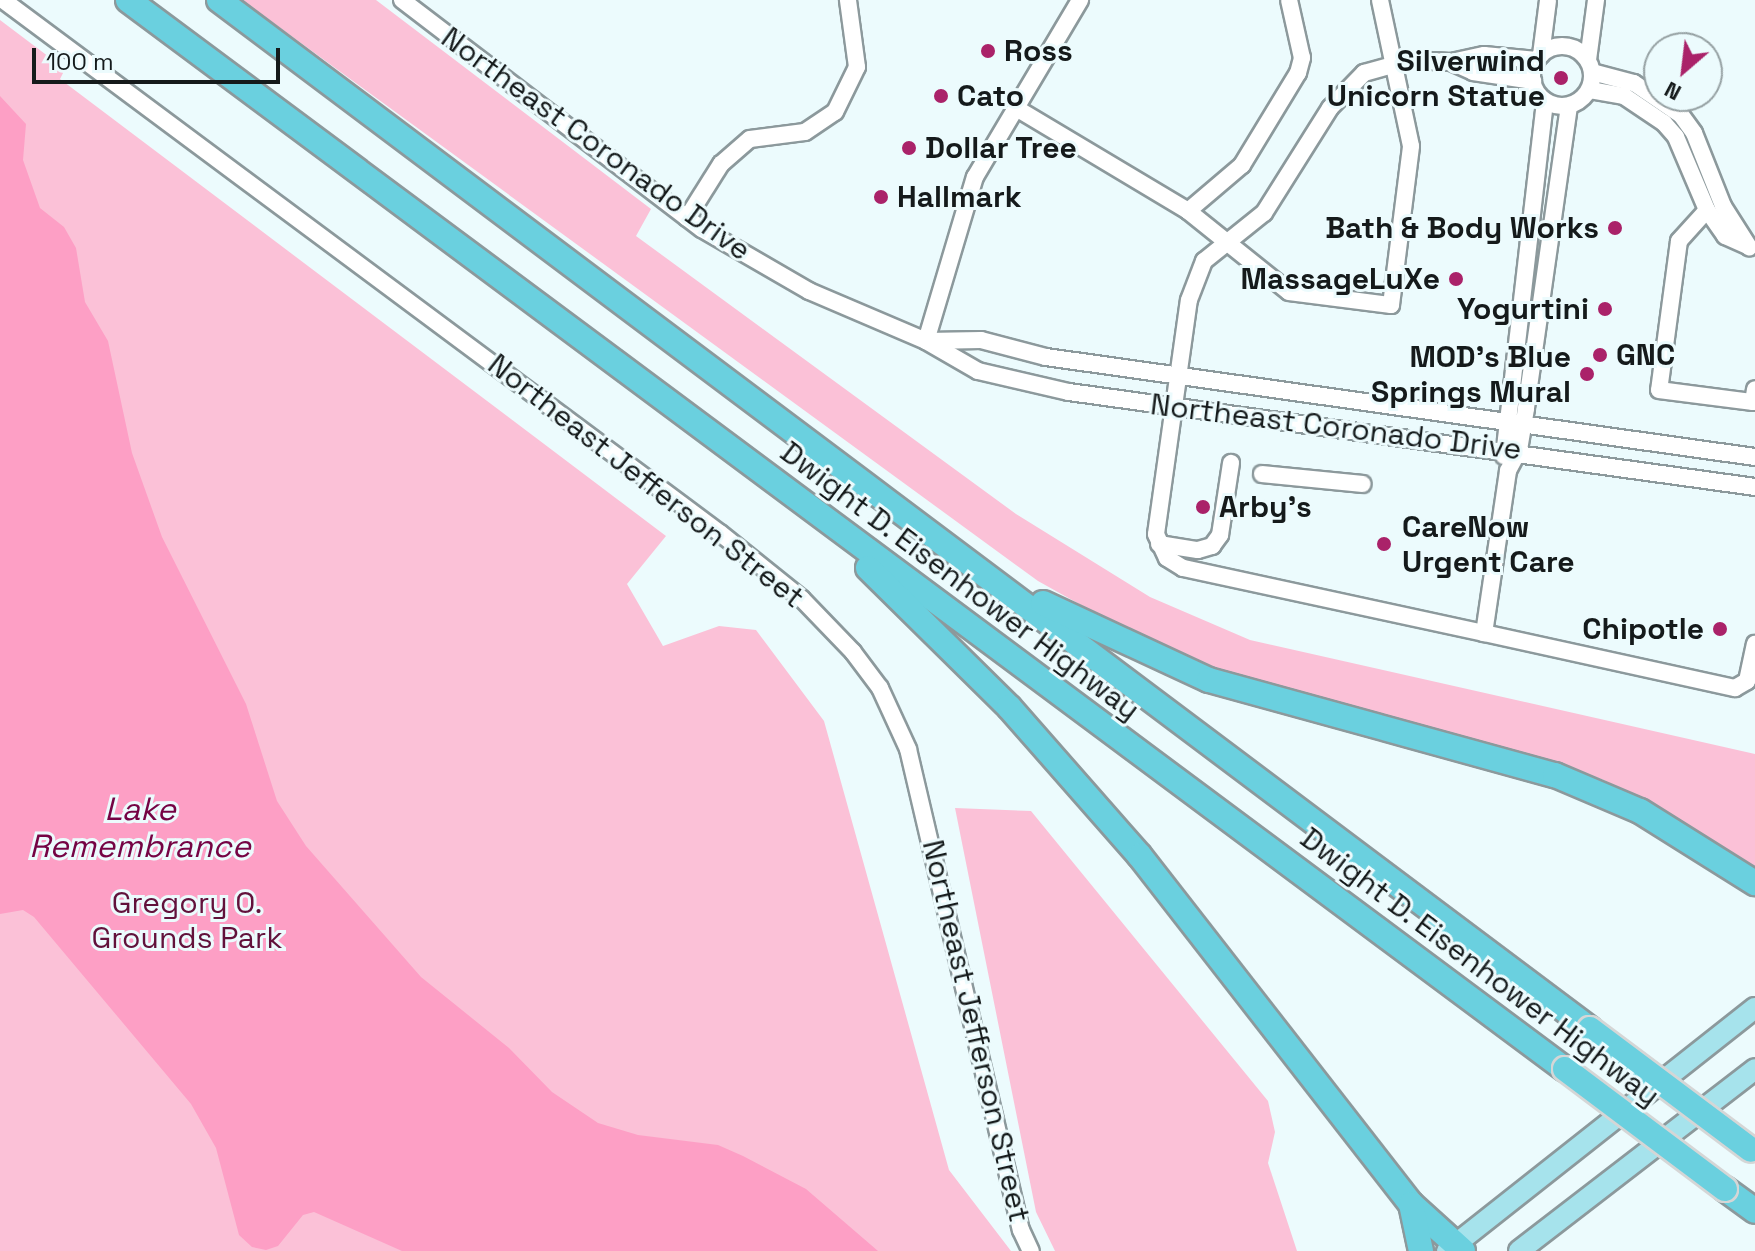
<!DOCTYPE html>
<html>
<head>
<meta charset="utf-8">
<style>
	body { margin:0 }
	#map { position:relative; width:1755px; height:1251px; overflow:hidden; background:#ecfbfd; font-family:"Space Grotesk",sans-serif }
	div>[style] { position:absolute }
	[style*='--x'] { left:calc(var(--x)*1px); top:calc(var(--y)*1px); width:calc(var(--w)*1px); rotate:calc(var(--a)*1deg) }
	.green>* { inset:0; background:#fbc1d7 }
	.water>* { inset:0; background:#fd9fc5 }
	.roads { filter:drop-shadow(2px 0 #8c999c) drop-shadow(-2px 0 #8c999c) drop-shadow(0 2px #8c999c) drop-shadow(0 -2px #8c999c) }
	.minor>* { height:16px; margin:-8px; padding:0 8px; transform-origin:8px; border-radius:8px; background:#fff }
	.minor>.ring { margin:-8px; padding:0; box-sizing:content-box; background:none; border:16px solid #fff; border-radius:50% }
	.major>* { height:20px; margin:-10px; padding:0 10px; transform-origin:10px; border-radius:10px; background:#a6e3ec }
	.highway>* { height:24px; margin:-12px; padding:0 12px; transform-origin:12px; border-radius:12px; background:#6ad0df }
	.bridges { filter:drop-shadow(2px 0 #d5d6d6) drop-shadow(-2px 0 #d5d6d6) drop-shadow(0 2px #d5d6d6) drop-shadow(0 -2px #d5d6d6) }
	.highway-bridge>* { height:24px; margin:-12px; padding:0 12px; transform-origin:12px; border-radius:12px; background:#6ad0df }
	.dots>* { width:22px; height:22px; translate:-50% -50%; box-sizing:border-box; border:4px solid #ecfbfd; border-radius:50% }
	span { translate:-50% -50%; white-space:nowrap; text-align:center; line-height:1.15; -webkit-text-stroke:6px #ecfbfd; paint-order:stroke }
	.poi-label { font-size:30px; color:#151a1b; font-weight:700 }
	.left { translate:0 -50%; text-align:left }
	.right { translate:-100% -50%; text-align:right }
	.street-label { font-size:30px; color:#151a1b }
	.park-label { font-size:30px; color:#62113b }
	.water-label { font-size:32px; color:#750344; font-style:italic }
	.north { position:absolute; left:1643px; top:32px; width:80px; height:80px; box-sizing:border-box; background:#ecfbfd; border:2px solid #96a1a3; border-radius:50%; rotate:208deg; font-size:22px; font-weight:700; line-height:32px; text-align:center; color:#151a1b }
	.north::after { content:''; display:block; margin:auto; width:28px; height:36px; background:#aa2269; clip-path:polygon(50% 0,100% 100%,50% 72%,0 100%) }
	.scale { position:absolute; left:32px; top:48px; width:248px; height:36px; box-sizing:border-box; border:4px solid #151a1b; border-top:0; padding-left:10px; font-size:24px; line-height:28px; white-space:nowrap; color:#151a1b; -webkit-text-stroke:6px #ecfbfd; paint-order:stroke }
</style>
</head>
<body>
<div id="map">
	<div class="green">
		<i style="clip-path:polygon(242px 0,376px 0,651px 209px,636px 236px,1016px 514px,1150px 597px,1250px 640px,1755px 754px,1755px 868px,1604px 780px,1549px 761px,1291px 695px,1202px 664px,1133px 634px,1038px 581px)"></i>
		<i style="clip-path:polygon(0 20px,65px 69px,60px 79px,666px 536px,627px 584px,663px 646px,719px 626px,756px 630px,824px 721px,949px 1170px,1011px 1251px,0 1251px)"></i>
		<i style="clip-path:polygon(955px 808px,1031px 811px,1268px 1101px,1275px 1132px,1268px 1163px,1297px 1251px,1055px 1251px,1036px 1212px)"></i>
	</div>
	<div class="water">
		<i style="clip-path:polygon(0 96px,26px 124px,23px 160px,40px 208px,64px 227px,76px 248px,85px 302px,108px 341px,132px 453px,162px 537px,246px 704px,277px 801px,306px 846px,421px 977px,509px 1048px,552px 1092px,598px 1123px,638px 1135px,718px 1145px,743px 1156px,806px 1189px,878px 1251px,402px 1251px,314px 1212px,303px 1215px,278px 1246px,266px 1250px,252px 1247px,239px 1235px,216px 1148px,191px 1104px,34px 917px,23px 910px,0 914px)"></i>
	</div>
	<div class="roads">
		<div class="minor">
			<i style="--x:3;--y:0;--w:893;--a:36.63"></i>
			<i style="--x:720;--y:533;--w:105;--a:38.8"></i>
			<i style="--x:802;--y:599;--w:74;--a:46.1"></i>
			<i style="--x:853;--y:652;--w:45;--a:53.1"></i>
			<i style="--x:880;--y:688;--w:67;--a:65.3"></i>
			<i style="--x:908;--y:749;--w:494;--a:76.8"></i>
			<i style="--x:1021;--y:1230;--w:23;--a:65"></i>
			<i style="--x:402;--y:0;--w:377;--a:37.4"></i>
			<i style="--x:702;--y:229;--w:124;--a:30.1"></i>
			<i style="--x:809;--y:291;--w:127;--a:23.1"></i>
			<i style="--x:926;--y:341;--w:60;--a:30"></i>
			<i style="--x:978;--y:371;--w:93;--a:13"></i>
			<i style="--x:1069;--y:392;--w:693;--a:7.88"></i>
			<i class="ring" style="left:1532px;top:46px;width:44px;height:44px"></i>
			<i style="--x:1541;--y:55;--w:55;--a:-82.7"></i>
			<i style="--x:1588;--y:60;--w:61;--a:-82.4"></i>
			<i style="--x:1451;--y:62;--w:24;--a:24"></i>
			<i style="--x:1473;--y:72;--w:61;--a:8.5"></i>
			<i style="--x:1592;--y:72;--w:43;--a:14.7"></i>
			<i style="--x:1634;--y:83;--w:57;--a:34.2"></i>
			<i style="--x:1681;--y:115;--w:22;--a:54"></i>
			<i style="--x:1694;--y:133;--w:79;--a:68.3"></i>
			<i style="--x:1723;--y:206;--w:49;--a:57.6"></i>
			<i style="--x:1590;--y:90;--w:35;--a:10"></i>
			<i style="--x:1624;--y:96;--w:48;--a:34"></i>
			<i style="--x:1664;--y:123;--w:18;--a:49"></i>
			<i style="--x:1676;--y:137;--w:79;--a:67"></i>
			<i style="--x:1707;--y:210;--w:32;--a:55"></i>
			<i style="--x:1725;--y:236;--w:24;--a:24"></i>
			<i style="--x:1569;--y:106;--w:306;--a:98.1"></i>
			<i style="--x:1526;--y:409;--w:42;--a:99.7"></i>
			<i style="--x:1519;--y:450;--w:24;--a:118"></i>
			<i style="--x:1508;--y:471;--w:164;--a:98.4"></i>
			<i style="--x:1484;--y:633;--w:257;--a:12.4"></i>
			<i style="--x:1735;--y:688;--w:14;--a:-30"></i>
			<i style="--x:1747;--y:681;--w:38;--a:-78"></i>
			<i style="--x:1016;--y:108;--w:200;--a:30.9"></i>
			<i style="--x:1188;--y:211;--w:129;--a:38.7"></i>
			<i style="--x:1289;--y:292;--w:103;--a:7.3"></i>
			<i style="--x:1391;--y:305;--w:160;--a:-82.8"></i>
			<i style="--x:1411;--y:146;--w:149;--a:-102"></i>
			<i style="--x:1707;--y:210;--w:42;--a:132.1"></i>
			<i style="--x:1679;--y:241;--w:150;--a:97.6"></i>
			<i style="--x:1659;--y:390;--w:95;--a:7.3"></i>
			<i style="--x:1753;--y:402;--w:13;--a:-81"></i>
			<i style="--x:1188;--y:211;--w:71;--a:-40.4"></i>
			<i style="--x:1242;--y:165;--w:108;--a:-58.7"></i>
			<i style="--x:1298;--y:73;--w:16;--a:-75"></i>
			<i style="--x:1302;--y:58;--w:59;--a:-102.6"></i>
			<i style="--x:687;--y:218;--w:64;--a:-57.8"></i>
			<i style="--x:721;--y:164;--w:38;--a:-41"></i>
			<i style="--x:750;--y:139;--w:55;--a:-7.3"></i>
			<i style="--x:805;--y:132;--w:36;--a:-34"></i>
			<i style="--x:835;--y:112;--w:50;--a:-63.9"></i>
			<i style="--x:857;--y:67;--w:68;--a:-97.7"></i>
			<i style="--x:926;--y:341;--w:171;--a:-73.4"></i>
			<i style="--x:975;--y:177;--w:206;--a:-59.3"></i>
			<i style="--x:927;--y:341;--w:54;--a:-1.1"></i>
			<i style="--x:981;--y:340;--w:67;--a:14.7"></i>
			<i style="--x:1046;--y:357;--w:716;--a:8.03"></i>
			<i style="--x:1504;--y:456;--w:357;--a:-83.4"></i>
			<i style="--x:1262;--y:474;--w:101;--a:5.7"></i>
			<i style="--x:1159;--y:544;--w:39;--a:9"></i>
			<i style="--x:1198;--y:550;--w:15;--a:-16"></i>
			<i style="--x:1212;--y:546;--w:14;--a:-54"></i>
			<i style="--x:1220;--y:535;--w:73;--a:-81.3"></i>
			<i style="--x:1484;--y:633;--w:308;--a:-167.8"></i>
			<i style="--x:1183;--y:568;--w:19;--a:-148"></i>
			<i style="--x:1167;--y:558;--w:26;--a:-115"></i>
			<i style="--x:1156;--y:534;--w:236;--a:-82"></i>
			<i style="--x:1189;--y:300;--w:42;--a:-69"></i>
			<i style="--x:1204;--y:261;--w:77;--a:-38.7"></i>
			<i style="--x:1264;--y:213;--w:124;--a:-57.8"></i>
			<i style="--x:1330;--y:108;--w:49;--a:-45.8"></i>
			<i style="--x:1364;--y:73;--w:49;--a:-15.5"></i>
			<i style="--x:1411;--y:60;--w:40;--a:2.9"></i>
			<i style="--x:1451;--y:62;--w:34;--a:-12"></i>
			<i style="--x:1484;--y:55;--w:53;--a:5.4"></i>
		</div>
		<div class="major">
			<i style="--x:1447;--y:1251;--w:392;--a:-38.3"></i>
			<i style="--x:1519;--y:1251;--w:298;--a:-37.6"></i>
		</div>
		<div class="highway">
			<i style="--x:128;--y:0;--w:1791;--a:36.65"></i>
			<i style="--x:219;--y:0;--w:1714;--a:36.89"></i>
			<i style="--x:868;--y:568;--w:198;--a:44.6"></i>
			<i style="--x:1009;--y:707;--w:198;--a:48.7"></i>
			<i style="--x:1140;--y:856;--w:441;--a:52.1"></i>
			<i style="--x:1411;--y:1204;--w:70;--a:42.1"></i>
			<i style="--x:1043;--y:603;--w:183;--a:24.9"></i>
			<i style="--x:1209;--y:680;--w:359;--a:15.4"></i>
			<i style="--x:1555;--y:775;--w:92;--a:23"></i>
			<i style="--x:1640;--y:811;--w:136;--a:32.1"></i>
			<i style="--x:1725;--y:1189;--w:37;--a:36"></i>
			<i style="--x:1411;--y:1204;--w:48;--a:78"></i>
		</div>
	</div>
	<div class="bridges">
		<div class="highway-bridge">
			<i style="--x:1590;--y:1029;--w:201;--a:36.9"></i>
			<i style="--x:1565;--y:1069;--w:200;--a:36.9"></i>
		</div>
	</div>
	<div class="dots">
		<i style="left:988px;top:51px;background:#aa2269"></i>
		<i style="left:1561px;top:78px;background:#aa2269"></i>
		<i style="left:941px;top:96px;background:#aa2269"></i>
		<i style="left:909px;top:148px;background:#aa2269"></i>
		<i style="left:881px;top:197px;background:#aa2269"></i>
		<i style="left:1615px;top:228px;background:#aa2269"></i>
		<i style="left:1456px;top:279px;background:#aa2269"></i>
		<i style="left:1605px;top:309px;background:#aa2269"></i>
		<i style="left:1600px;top:355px;background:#aa2269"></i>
		<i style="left:1587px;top:374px;background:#aa2269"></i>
		<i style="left:1203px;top:507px;background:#aa2269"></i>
		<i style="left:1384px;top:544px;background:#aa2269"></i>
		<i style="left:1720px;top:629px;background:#aa2269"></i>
	</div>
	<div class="poi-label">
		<span class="left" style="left:1004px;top:51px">Ross</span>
		<span class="right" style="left:1545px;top:78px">Silverwind<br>Unicorn Statue</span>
		<span class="left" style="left:957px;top:96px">Cato</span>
		<span class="left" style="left:925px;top:148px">Dollar Tree</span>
		<span class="left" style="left:897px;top:197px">Hallmark</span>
		<span class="right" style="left:1599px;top:228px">Bath &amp; Body Works</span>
		<span class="right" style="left:1440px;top:279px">MassageLuXe</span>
		<span class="right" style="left:1589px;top:309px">Yogurtini</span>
		<span class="left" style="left:1616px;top:355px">GNC</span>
		<span class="right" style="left:1571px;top:374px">MOD's Blue<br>Springs Mural</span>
		<span class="left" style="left:1219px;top:507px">Arby's</span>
		<span class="left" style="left:1402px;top:544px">CareNow<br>Urgent Care</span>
		<span class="right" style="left:1704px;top:629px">Chipotle</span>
	</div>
	<div class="street-label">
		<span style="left:596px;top:144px;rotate:36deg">Northeast Coronado Drive</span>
		<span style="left:1336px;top:427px;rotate:7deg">Northeast Coronado Drive</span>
		<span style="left:646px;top:481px;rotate:38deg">Northeast Jefferson Street</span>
		<span style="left:960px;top:581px;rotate:37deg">Dwight D. Eisenhower Highway</span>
		<span style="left:1480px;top:967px;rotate:37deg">Dwight D. Eisenhower Highway</span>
		<span style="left:976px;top:1031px;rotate:77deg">Northeast Jefferson Street</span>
	</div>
	<div class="park-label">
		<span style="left:187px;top:920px">Gregory O.<br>Grounds Park</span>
	</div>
	<div class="water-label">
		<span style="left:140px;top:828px">Lake<br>Remembrance</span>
	</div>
	<div class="north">N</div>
	<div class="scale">100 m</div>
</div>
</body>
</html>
